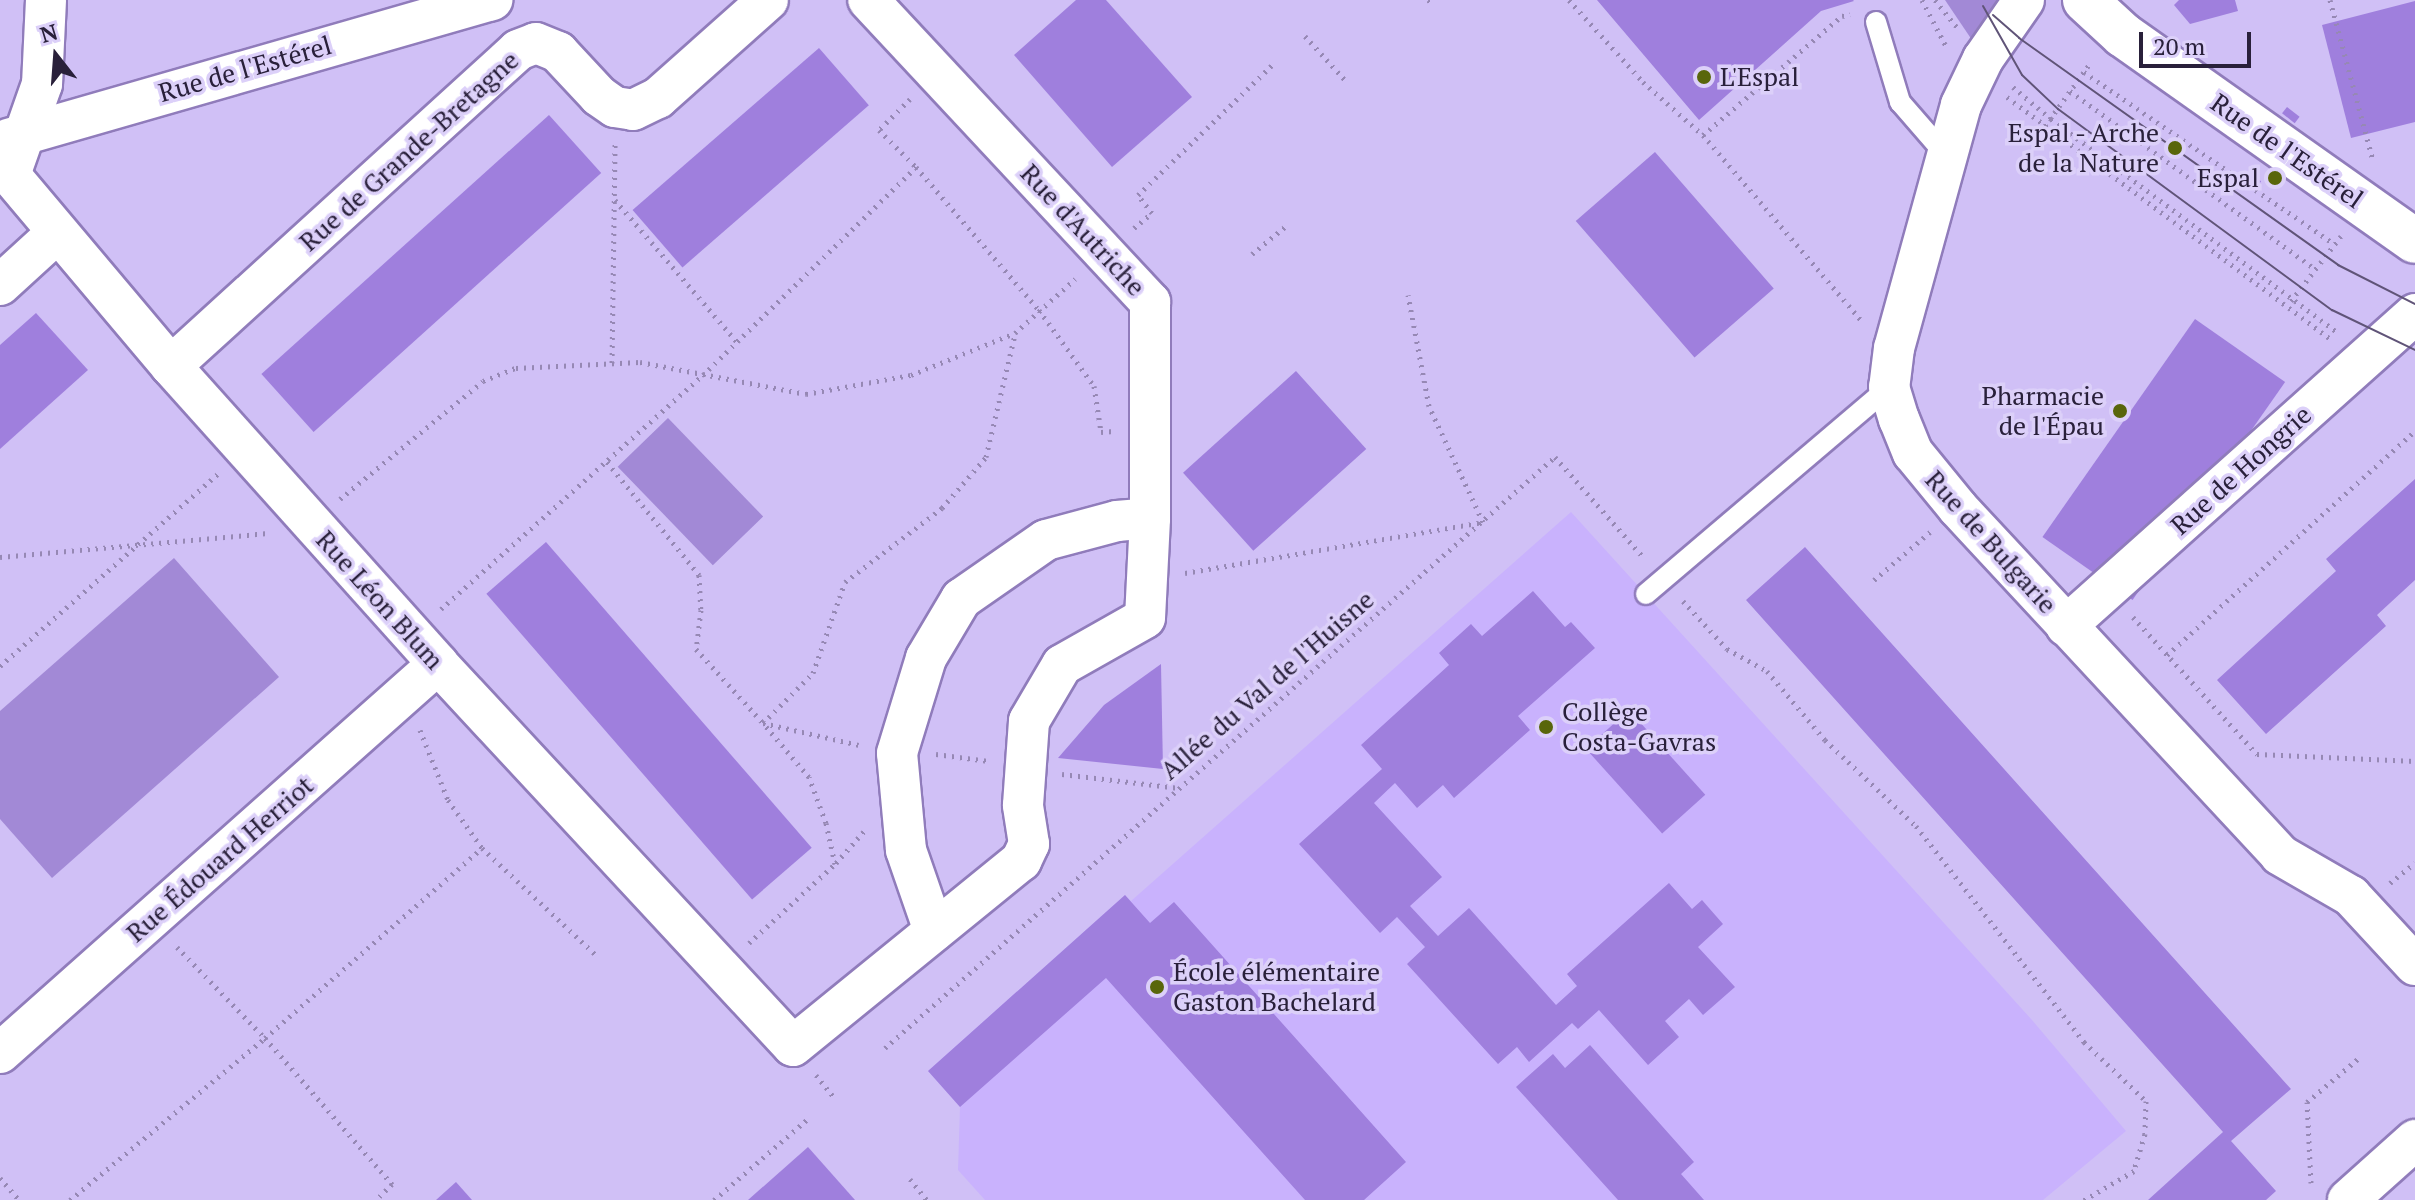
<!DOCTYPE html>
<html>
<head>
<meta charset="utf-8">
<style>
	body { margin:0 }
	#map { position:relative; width:2415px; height:1200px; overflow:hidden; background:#d0c0f6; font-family:"PT Serif",serif }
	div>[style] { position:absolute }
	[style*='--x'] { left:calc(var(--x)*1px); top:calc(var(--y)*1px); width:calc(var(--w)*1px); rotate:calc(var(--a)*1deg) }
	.built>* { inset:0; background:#c9b2fd }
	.green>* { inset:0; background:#a289d6; transform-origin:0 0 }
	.building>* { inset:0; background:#9f7fdd; transform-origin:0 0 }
	.path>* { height:5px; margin-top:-2.5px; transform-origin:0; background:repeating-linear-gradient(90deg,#9688b4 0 2px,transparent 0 8px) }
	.roads { filter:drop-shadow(2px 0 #907cbb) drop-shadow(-2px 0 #907cbb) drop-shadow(0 2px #907cbb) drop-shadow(0 -2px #907cbb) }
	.service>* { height:20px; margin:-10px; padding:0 10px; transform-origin:10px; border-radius:10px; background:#fff }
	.minor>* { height:40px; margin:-20px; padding:0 20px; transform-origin:20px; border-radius:20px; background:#fff }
	.tertiary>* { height:44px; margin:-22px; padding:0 22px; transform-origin:22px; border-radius:22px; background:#fff }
	.tram>* { height:2px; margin:-1px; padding:0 1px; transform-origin:1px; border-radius:1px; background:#605478 }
	.dots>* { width:22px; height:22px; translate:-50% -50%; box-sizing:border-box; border:4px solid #dcd0f9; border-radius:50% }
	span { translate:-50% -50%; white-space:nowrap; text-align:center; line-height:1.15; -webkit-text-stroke:7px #dcd0f9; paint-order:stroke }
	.street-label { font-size:26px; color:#29203a }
	.poi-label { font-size:26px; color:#29203a }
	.left { translate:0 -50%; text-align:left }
	.right { translate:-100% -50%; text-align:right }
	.north { position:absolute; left:16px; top:16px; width:80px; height:80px; -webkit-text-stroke:6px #dcd0f9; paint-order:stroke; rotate:343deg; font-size:22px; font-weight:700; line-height:32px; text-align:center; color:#29203a }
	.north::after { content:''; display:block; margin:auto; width:28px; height:36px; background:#29203a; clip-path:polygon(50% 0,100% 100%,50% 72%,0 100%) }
	.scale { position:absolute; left:2139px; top:32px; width:112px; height:36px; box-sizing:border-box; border:4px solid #29203a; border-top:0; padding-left:10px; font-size:24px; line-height:28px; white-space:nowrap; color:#29203a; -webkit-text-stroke:6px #dcd0f9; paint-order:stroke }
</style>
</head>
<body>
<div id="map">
	<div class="built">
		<i style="clip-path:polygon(1571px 512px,2032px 1020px,2126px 1131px,2043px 1200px,985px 1200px,958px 1170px,960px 1107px,928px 1071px,1125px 895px,1131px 901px)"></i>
	</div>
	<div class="green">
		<i style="clip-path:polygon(1945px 0,2002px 0,1974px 43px)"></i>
		<i style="left:668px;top:418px;width:137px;height:70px;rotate:46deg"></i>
		<i style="clip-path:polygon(174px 558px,279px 677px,52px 878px,0 819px,0 711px)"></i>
	</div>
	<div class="building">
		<i style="clip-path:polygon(1076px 0,1106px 0,1192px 97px,1112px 167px,1014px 55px)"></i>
		<i style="clip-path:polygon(1597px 0,1853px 0,1854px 1px,1821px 11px,1699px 120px)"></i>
		<i style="clip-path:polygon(2179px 0,2235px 0,2238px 11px,2190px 24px,2174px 5px)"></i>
		<i style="clip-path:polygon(2415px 1px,2415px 122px,2351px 138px,2322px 25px)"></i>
		<i style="left:819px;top:48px;width:76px;height:247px;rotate:49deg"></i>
		<i style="left:2287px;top:107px;width:16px;height:8px;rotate:38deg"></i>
		<i style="left:549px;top:115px;width:78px;height:387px;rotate:48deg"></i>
		<i style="left:1655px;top:152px;width:181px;height:105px;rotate:49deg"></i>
		<i style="left:2248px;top:172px;width:16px;height:9px;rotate:35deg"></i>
		<i style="clip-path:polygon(36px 313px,88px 370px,0 449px,0 345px)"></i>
		<i style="left:2195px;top:319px;width:110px;height:266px;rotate:35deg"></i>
		<i style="left:1296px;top:371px;width:105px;height:152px;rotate:48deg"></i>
		<i style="clip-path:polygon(2415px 479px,2415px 580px,2377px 615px,2386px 626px,2266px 734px,2217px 680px,2336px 571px,2326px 559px)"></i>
		<i style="left:546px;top:542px;width:405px;height:79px;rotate:49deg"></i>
		<i style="clip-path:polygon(1805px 547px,2291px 1089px,2231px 1141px,2276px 1191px,2266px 1200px,2148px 1200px,2223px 1132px,1746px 600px)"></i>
		<i style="clip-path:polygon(1533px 591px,1565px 627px,1571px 622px,1595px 648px,1518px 716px,1530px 730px,1454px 798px,1443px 785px,1417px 808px,1395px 783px,1374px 803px,1442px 877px,1410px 906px,1438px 936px,1469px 908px,1556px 1005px,1577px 986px,1567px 974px,1669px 883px,1692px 909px,1702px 900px,1723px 924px,1698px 947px,1735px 987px,1703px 1015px,1689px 999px,1665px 1021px,1679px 1037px,1648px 1065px,1599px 1010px,1578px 1029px,1572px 1023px,1529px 1062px,1517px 1047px,1498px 1064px,1407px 964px,1425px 947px,1397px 917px,1380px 933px,1299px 844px,1382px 769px,1361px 745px,1449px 665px,1439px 653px,1471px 624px,1482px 636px)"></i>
		<i style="clip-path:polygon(1161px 664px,1163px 769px,1058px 758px,1104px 705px)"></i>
		<i style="left:1629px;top:710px;width:114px;height:58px;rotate:48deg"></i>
		<i style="clip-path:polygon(1125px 895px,1150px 923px,1174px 902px,1406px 1162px,1364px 1200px,1305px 1200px,1106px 978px,960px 1107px,928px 1071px)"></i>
		<i style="clip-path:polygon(1590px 1045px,1694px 1162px,1681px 1174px,1704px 1200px,1618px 1200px,1516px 1087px,1553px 1054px,1565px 1068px)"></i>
		<i style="clip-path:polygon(808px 1147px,855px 1200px,748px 1200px)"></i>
		<i style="clip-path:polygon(456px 1182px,472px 1200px,436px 1200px)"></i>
	</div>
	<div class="path">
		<i style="--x:1428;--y:0;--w:4;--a:34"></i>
		<i style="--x:1569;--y:0;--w:110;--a:47.9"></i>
		<i style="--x:1643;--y:82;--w:80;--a:41.5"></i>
		<i style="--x:1703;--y:135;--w:245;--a:49.5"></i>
		<i style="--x:1922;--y:0;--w:54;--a:62.5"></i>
		<i style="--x:1935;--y:0;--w:35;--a:51"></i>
		<i style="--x:2330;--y:0;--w:167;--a:75"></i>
		<i style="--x:1305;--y:36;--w:59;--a:47.7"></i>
		<i style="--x:2084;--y:72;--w:303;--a:34.5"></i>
		<i style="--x:2013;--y:87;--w:50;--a:40.1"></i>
		<i style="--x:2051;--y:119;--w:357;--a:36.7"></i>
		<i style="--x:2070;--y:91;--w:303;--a:36"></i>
		<i style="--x:2007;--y:97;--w:406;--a:36.8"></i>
		<i style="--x:910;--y:99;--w:44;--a:135"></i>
		<i style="--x:879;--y:130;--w:52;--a:45"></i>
		<i style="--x:916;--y:167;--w:189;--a:49.3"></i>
		<i style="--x:1039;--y:310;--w:94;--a:54.1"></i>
		<i style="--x:1094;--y:386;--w:47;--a:81.3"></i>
		<i style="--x:1101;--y:432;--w:13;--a:-4"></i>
		<i style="--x:2045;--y:126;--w:79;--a:-54.3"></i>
		<i style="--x:1703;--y:135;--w:183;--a:-40.6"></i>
		<i style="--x:1842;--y:16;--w:8;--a:-14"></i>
		<i style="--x:615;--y:200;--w:187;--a:49.3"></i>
		<i style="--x:1134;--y:228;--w:23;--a:-40"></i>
		<i style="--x:1152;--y:213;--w:23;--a:-128"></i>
		<i style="--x:1138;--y:195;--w:188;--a:-44.1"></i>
		<i style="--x:1252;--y:254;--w:44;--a:-39.5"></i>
		<i style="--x:2291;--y:301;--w:82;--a:-52.4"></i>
		<i style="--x:612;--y:363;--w:219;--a:-89.2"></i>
		<i style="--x:607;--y:462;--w:146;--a:50.8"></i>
		<i style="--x:699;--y:575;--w:35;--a:87"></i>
		<i style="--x:701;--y:610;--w:39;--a:97"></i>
		<i style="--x:696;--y:649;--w:100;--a:47.8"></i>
		<i style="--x:763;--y:723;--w:98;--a:12.9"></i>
		<i style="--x:340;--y:499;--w:185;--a:-39.5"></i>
		<i style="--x:483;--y:381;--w:35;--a:-22"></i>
		<i style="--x:516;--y:368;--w:124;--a:-2.8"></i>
		<i style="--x:640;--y:362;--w:169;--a:10.9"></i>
		<i style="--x:806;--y:394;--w:107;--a:-10.3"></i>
		<i style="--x:911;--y:375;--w:112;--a:-22"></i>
		<i style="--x:1015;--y:333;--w:81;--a:-42"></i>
		<i style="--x:0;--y:557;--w:269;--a:-5.1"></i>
		<i style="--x:1185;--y:573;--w:302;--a:-9.7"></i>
		<i style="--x:1483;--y:522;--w:128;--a:-115"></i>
		<i style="--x:1429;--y:406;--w:113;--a:-100.7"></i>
		<i style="--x:1874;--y:580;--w:74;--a:-40.6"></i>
		<i style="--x:1683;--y:601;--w:65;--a:47.5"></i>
		<i style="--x:1727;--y:649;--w:46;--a:28.8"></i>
		<i style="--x:1767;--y:671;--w:90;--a:50"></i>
		<i style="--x:1825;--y:740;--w:125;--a:43.4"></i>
		<i style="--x:1916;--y:826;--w:274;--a:52.1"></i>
		<i style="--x:2084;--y:1042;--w:86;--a:43.6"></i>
		<i style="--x:2146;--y:1101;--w:33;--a:92"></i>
		<i style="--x:2145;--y:1134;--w:39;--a:107"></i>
		<i style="--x:2134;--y:1171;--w:58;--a:149.9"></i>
		<i style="--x:441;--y:609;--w:351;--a:-41.8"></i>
		<i style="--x:703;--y:375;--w:298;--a:-44.3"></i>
		<i style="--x:2133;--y:617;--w:185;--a:47.9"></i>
		<i style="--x:2257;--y:754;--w:158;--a:2.5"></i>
		<i style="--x:2167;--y:655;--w:334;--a:-42.1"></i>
		<i style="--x:0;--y:666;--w:290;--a:-41.4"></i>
		<i style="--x:420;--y:730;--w:75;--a:68.2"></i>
		<i style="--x:448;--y:800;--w:59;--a:54.7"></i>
		<i style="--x:482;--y:848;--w:156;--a:43.2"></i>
		<i style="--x:936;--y:754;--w:53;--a:7.5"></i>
		<i style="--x:1062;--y:774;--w:118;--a:6.8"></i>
		<i style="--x:836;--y:863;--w:45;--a:-48.6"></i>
		<i style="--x:2390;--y:883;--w:32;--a:-39"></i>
		<i style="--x:749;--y:943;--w:117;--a:-42.6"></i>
		<i style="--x:835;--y:864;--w:42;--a:-102.4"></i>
		<i style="--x:826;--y:823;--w:49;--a:-110.3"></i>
		<i style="--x:809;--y:777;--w:71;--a:-130.4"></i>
		<i style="--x:763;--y:723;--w:71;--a:-45"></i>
		<i style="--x:813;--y:673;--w:96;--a:-70.6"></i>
		<i style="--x:845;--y:582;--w:122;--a:-37.3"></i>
		<i style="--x:942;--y:508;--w:67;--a:-49.2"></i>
		<i style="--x:986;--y:457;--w:126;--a:-76.7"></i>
		<i style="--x:177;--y:947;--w:127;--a:46"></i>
		<i style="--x:265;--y:1038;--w:194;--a:49"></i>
		<i style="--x:392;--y:1184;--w:23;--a:135"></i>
		<i style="--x:885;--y:1048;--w:893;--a:-41.42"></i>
		<i style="--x:1555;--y:457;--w:135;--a:48.6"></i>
		<i style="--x:816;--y:1075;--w:27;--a:51"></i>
		<i style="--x:0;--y:1178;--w:29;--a:49"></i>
		<i style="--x:910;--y:1179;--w:27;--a:51"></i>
		<i style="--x:2311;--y:1183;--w:81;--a:-92.8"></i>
		<i style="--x:2307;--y:1102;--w:70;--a:-40.3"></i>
		<i style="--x:70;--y:1200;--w:254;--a:-39.7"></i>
		<i style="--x:265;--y:1038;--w:288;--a:-41.2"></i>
		<i style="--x:714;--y:1200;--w:124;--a:-40.8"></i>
	</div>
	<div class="roads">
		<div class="service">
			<i style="--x:1876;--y:22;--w:84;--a:73.3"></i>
			<i style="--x:1900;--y:102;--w:72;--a:49"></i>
			<i style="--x:1646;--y:594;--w:319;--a:-40.4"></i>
		</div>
		<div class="minor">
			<i style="--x:46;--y:0;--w:84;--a:92.7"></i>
			<i style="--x:42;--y:84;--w:96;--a:109.4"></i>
			<i style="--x:10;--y:175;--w:250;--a:49.9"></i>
			<i style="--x:171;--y:366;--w:400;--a:48.1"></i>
			<i style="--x:438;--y:664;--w:521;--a:47.1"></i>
			<i style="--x:793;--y:1046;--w:294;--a:-39.1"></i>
			<i style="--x:1021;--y:861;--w:19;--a:-65"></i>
			<i style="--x:1029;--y:844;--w:39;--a:-99"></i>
			<i style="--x:1023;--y:805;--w:84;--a:-85.9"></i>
			<i style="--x:1029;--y:721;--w:65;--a:-59.5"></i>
			<i style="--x:1062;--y:665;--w:95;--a:-29.5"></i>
			<i style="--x:1145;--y:618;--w:100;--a:-87.1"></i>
			<i style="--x:1150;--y:518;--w:216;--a:-90"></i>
			<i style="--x:1150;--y:302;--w:413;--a:-133"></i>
			<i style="--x:2024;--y:0;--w:72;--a:124.8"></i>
			<i style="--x:1983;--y:59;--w:51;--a:115.6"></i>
			<i style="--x:1961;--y:105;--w:252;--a:105.4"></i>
			<i style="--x:1894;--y:348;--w:39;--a:97"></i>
			<i style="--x:1889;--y:387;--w:34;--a:73"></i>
			<i style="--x:1899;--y:419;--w:37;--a:68"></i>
			<i style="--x:1913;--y:453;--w:71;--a:50.7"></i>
			<i style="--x:1958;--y:508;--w:473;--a:47.1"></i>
			<i style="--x:2280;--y:855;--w:82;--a:30"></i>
			<i style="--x:2351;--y:896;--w:94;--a:47.2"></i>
			<i style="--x:8;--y:139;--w:504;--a:-16.02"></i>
			<i style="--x:0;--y:285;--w:77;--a:-42.4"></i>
			<i style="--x:171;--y:366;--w:469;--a:-42.3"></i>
			<i style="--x:518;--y:50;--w:19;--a:-21"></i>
			<i style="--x:536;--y:43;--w:24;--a:22"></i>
			<i style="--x:558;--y:52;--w:60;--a:47"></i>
			<i style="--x:599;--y:96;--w:19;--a:35"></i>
			<i style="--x:615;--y:107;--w:18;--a:9"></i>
			<i style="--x:633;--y:110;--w:28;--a:-26"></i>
			<i style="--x:658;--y:98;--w:147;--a:-41.7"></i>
			<i style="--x:2066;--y:626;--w:468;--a:-41.8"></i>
			<i style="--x:934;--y:931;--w:86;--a:-109.1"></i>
			<i style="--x:906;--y:850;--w:97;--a:-95.3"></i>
			<i style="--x:897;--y:753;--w:99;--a:-73"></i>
			<i style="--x:926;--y:658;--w:69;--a:-59.3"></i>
			<i style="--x:961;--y:599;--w:103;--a:-34.8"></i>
			<i style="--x:1046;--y:540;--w:73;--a:-15"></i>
			<i style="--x:1117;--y:521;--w:33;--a:-5"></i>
			<i style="--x:0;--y:1053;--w:586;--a:-41.61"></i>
			<i style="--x:2348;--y:1200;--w:90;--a:-41.8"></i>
		</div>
		<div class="tertiary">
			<i style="--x:2085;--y:0;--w:52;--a:42.6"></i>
			<i style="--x:2123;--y:35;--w:357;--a:35.2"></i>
		</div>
	</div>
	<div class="tram">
		<i style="--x:1983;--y:6;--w:79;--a:60.5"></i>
		<i style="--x:2022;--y:75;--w:50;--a:43.4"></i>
		<i style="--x:2058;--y:109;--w:340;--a:36.3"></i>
		<i style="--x:2332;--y:310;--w:92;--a:25.7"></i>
		<i style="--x:1993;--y:15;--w:35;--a:41"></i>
		<i style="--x:2019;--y:38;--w:392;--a:35.4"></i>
		<i style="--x:2338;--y:265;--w:86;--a:26.9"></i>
	</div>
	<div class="dots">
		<i style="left:1704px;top:77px;background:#59660b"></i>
		<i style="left:2175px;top:148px;background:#59660b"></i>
		<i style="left:2275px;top:178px;background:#59660b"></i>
		<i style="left:2120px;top:411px;background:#59660b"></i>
		<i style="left:1546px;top:727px;background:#59660b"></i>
		<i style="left:1157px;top:987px;background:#59660b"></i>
	</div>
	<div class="street-label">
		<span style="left:245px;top:69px;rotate:-16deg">Rue de l'Estérel</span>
		<span style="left:409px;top:151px;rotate:-42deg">Rue de Grande-Bretagne</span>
		<span style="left:2287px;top:151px;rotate:35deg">Rue de l'Estérel</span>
		<span style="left:1083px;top:230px;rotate:47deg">Rue d'Autriche</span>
		<span style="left:2241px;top:470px;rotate:-42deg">Rue de Hongrie</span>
		<span style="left:1991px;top:542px;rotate:48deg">Rue de Bulgarie</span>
		<span style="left:380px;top:600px;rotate:48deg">Rue Léon Blum</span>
		<span style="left:1267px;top:685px;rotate:-41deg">Allée du Val de l'Huisne</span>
		<span style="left:220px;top:859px;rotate:-41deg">Rue Édouard Herriot</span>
	</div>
	<div class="poi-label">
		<span class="left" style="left:1720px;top:77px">L'Espal</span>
		<span class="right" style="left:2159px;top:148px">Espal - Arche<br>de la Nature</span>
		<span class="right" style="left:2259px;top:178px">Espal</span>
		<span class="right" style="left:2104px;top:411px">Pharmacie<br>de l'Épau</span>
		<span class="left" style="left:1562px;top:727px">Collège<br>Costa-Gavras</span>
		<span class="left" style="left:1173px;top:987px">École élémentaire<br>Gaston Bachelard</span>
	</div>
	<div class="north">N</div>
	<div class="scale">20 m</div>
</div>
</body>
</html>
